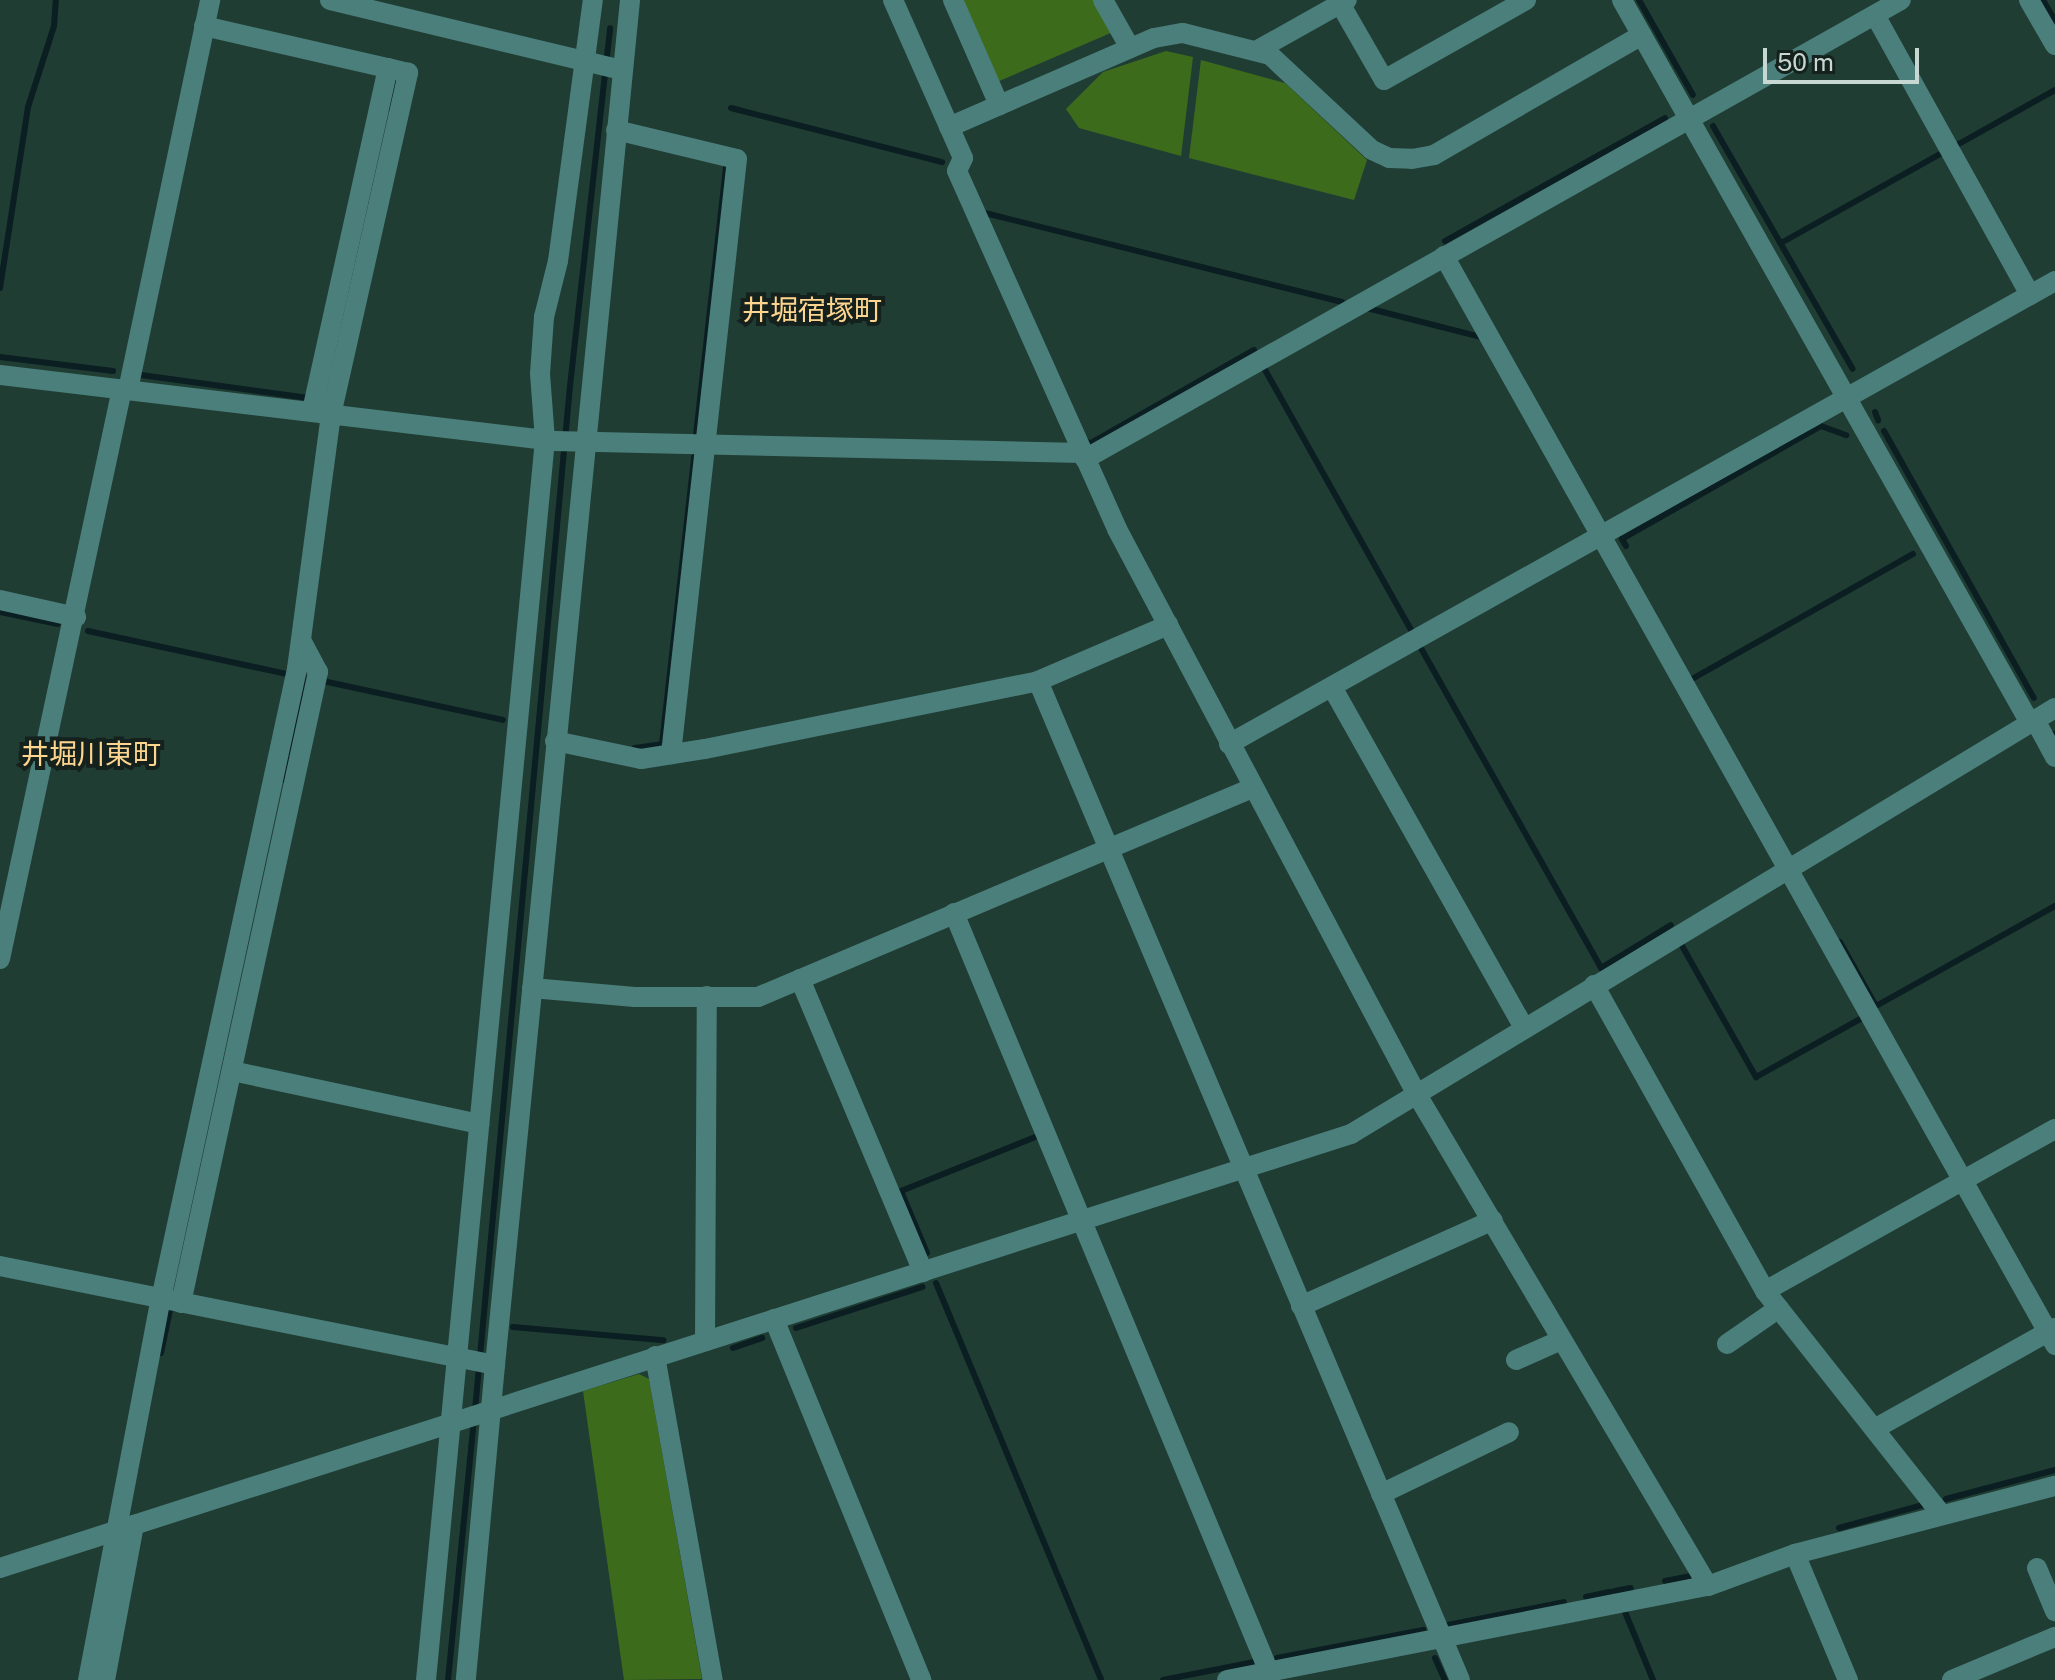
<!DOCTYPE html>
<html>
<head>
<meta charset="utf-8">
<style>
	body { margin:0 }
	#map { position:relative; width:2055px; height:1680px; overflow:hidden; background:#203d34; font-family:"Public Sans","Noto Sans JP",sans-serif }
	div>[style] { position:absolute }
	[style*='--x'] { left:calc(var(--x)*1px); top:calc(var(--y)*1px); width:calc(var(--w)*1px); rotate:calc(var(--a)*1deg) }
	.green>* { inset:0; background:#3c6c1b }
	.stream>* { height:6px; margin:-3px; padding:0 3px; transform-origin:3px; border-radius:3px; background:#0b1e21 }
	.minor>* { height:20px; margin:-10px; padding:0 10px; transform-origin:10px; border-radius:10px; background:#4b7f7b }
	span { translate:-50% -50%; white-space:nowrap; text-align:center; line-height:1.15; -webkit-text-stroke:8px #14211d; paint-order:stroke }
	.quarter-label { font-size:28px; color:#fdd58e }
	.scale { position:absolute; left:1763px; top:48px; width:156px; height:36px; box-sizing:border-box; border:4px solid #c7d7d1; border-top:0; padding-left:10px; font-size:24px; line-height:28px; white-space:nowrap; color:#c7d7d1; -webkit-text-stroke:6px #14211d; paint-order:stroke }
</style>
</head>
<body>
<div id="map">
	<div class="green">
		<i style="clip-path:polygon(962px 0,1095px 0,1113px 32px,997px 82px)"></i>
		<i style="clip-path:polygon(1166px 51px,1193px 57px,1181px 156px,1079px 128px,1066px 109px,1103px 72px)"></i>
		<i style="clip-path:polygon(1201px 60px,1285px 83px,1367px 160px,1354px 200px,1189px 158px)"></i>
		<i style="clip-path:polygon(639px 1374px,649px 1379px,702px 1679px,624px 1680px,583px 1391px)"></i>
	</div>
	<div class="stream">
		<i style="--x:1639;--y:0;--w:109;--a:60.4"></i>
		<i style="--x:2043;--y:0;--w:24;--a:60"></i>
		<i style="--x:731;--y:108;--w:218;--a:14.4"></i>
		<i style="--x:390;--y:109;--w:33;--a:-78"></i>
		<i style="--x:1713;--y:126;--w:280;--a:60.1"></i>
		<i style="--x:1957;--y:145;--w:112;--a:-29.3"></i>
		<i style="--x:985;--y:213;--w:368;--a:14"></i>
		<i style="--x:1445;--y:241;--w:252;--a:-29.2"></i>
		<i style="--x:1781;--y:243;--w:184;--a:-29.2"></i>
		<i style="--x:0;--y:288;--w:183;--a:-81.2"></i>
		<i style="--x:28;--y:107;--w:85;--a:-72.2"></i>
		<i style="--x:54;--y:26;--w:26;--a:-86"></i>
		<i style="--x:1367;--y:308;--w:118;--a:14.3"></i>
		<i style="--x:0;--y:357;--w:114;--a:7.1"></i>
		<i style="--x:1264;--y:368;--w:303;--a:60.7"></i>
		<i style="--x:141;--y:375;--w:169;--a:7.8"></i>
		<i style="--x:1875;--y:412;--w:9;--a:69"></i>
		<i style="--x:1884;--y:431;--w:306;--a:60.7"></i>
		<i style="--x:696;--y:435;--w:271;--a:-83.6"></i>
		<i style="--x:1084;--y:439;--w:7;--a:45"></i>
		<i style="--x:1089;--y:444;--w:190;--a:-29.7"></i>
		<i style="--x:1626;--y:546;--w:8;--a:-120"></i>
		<i style="--x:1622;--y:539;--w:229;--a:-29.6"></i>
		<i style="--x:1821;--y:426;--w:27;--a:20"></i>
		<i style="--x:0;--y:612;--w:59;--a:11.7"></i>
		<i style="--x:88;--y:631;--w:204;--a:12.2"></i>
		<i style="--x:1422;--y:650;--w:365;--a:60.6"></i>
		<i style="--x:1601;--y:968;--w:82;--a:-31.6"></i>
		<i style="--x:1692;--y:679;--w:254;--a:-29.5"></i>
		<i style="--x:323;--y:681;--w:184;--a:12.2"></i>
		<i style="--x:2054;--y:734;--w:1;--a:45"></i>
		<i style="--x:635;--y:748;--w:27;--a:-8"></i>
		<i style="--x:662;--y:744;--w:289;--a:-83.6"></i>
		<i style="--x:284;--y:780;--w:104;--a:-77.8"></i>
		<i style="--x:1840;--y:942;--w:73;--a:60.6"></i>
		<i style="--x:1876;--y:1006;--w:205;--a:-29.2"></i>
		<i style="--x:1681;--y:944;--w:153;--a:60.6"></i>
		<i style="--x:1756;--y:1077;--w:121;--a:-29.1"></i>
		<i style="--x:927;--y:1253;--w:67;--a:-112.8"></i>
		<i style="--x:901;--y:1191;--w:144;--a:-21.9"></i>
		<i style="--x:936;--y:1283;--w:430;--a:67.4"></i>
		<i style="--x:513;--y:1327;--w:151;--a:5"></i>
		<i style="--x:796;--y:1328;--w:133;--a:-18"></i>
		<i style="--x:733;--y:1348;--w:31;--a:-19"></i>
		<i style="--x:161;--y:1353;--w:44;--a:-78.2"></i>
		<i style="--x:475;--y:1410;--w:1028;--a:-84.7"></i>
		<i style="--x:570;--y:386;--w:360;--a:-83.6"></i>
		<i style="--x:1946;--y:1499;--w:113;--a:-14.9"></i>
		<i style="--x:1839;--y:1528;--w:90;--a:-15.4"></i>
		<i style="--x:1665;--y:1581;--w:25;--a:-11"></i>
		<i style="--x:1615;--y:1591;--w:16;--a:-11"></i>
		<i style="--x:1586;--y:1597;--w:25;--a:-12"></i>
		<i style="--x:1625;--y:1612;--w:74;--a:67.6"></i>
		<i style="--x:1448;--y:1625;--w:118;--a:-11.2"></i>
		<i style="--x:1277;--y:1658;--w:149;--a:-10.9"></i>
		<i style="--x:1435;--y:1658;--w:24;--a:66"></i>
		<i style="--x:448;--y:1680;--w:260;--a:-84.3"></i>
		<i style="--x:1163;--y:1680;--w:93;--a:-11.2"></i>
	</div>
	<div class="minor">
		<i style="--x:330;--y:0;--w:300;--a:13.5"></i>
		<i style="--x:893;--y:0;--w:173;--a:66.1"></i>
		<i style="--x:963;--y:158;--w:14;--a:115"></i>
		<i style="--x:957;--y:171;--w:392;--a:65.9"></i>
		<i style="--x:1117;--y:529;--w:638;--a:62.07"></i>
		<i style="--x:1416;--y:1093;--w:573;--a:59.36"></i>
		<i style="--x:953;--y:0;--w:115;--a:66.3"></i>
		<i style="--x:1103;--y:0;--w:55;--a:60.6"></i>
		<i style="--x:1338;--y:0;--w:92;--a:60.1"></i>
		<i style="--x:1384;--y:80;--w:163;--a:-29.4"></i>
		<i style="--x:1622;--y:0;--w:830;--a:60.56"></i>
		<i style="--x:2029;--y:0;--w:52;--a:60"></i>
		<i style="--x:1875;--y:15;--w:320;--a:61"></i>
		<i style="--x:204;--y:26;--w:189;--a:12.9"></i>
		<i style="--x:388;--y:68;--w:352;--a:102.5"></i>
		<i style="--x:1256;--y:51;--w:104;--a:-29.3"></i>
		<i style="--x:949;--y:127;--w:223;--a:-23.5"></i>
		<i style="--x:1154;--y:38;--w:29;--a:-10"></i>
		<i style="--x:1183;--y:33;--w:90;--a:14.2"></i>
		<i style="--x:1270;--y:55;--w:139;--a:43"></i>
		<i style="--x:1372;--y:150;--w:19;--a:25"></i>
		<i style="--x:1389;--y:158;--w:23;--a:2"></i>
		<i style="--x:1412;--y:159;--w:22;--a:-10"></i>
		<i style="--x:1434;--y:155;--w:240;--a:-30"></i>
		<i style="--x:616;--y:130;--w:124;--a:13.5"></i>
		<i style="--x:737;--y:159;--w:599;--a:96.33"></i>
		<i style="--x:1444;--y:256;--w:1249;--a:60.7"></i>
		<i style="--x:0;--y:375;--w:558;--a:6.79"></i>
		<i style="--x:554;--y:441;--w:528;--a:1.3"></i>
		<i style="--x:128;--y:390;--w:399;--a:-78.1"></i>
		<i style="--x:1085;--y:459;--w:936;--a:-29.36"></i>
		<i style="--x:0;--y:600;--w:78;--a:12.6"></i>
		<i style="--x:1038;--y:681;--w:1084;--a:67.1"></i>
		<i style="--x:1332;--y:687;--w:391;--a:60.6"></i>
		<i style="--x:2035;--y:720;--w:42;--a:61.6"></i>
		<i style="--x:555;--y:741;--w:88;--a:11.8"></i>
		<i style="--x:641;--y:759;--w:65;--a:-8.9"></i>
		<i style="--x:705;--y:749;--w:340;--a:-11.5"></i>
		<i style="--x:1038;--y:681;--w:142;--a:-23.3"></i>
		<i style="--x:1229;--y:744;--w:947;--a:-29.27"></i>
		<i style="--x:954;--y:913;--w:822;--a:67.46"></i>
		<i style="--x:0;--y:959;--w:583;--a:-77.92"></i>
		<i style="--x:800;--y:979;--w:318;--a:67.2"></i>
		<i style="--x:1594;--y:985;--w:351;--a:60.8"></i>
		<i style="--x:1765;--y:1291;--w:284;--a:51.7"></i>
		<i style="--x:532;--y:988;--w:103;--a:5"></i>
		<i style="--x:635;--y:997;--w:123;--a:0"></i>
		<i style="--x:758;--y:997;--w:536;--a:-22.93"></i>
		<i style="--x:232;--y:1071;--w:253;--a:12.1"></i>
		<i style="--x:0;--y:1266;--w:505;--a:11.31"></i>
		<i style="--x:495;--y:1365;--w:316;--a:95.3"></i>
		<i style="--x:1765;--y:1291;--w:332;--a:-29.2"></i>
		<i style="--x:181;--y:1303;--w:646;--a:-77.75"></i>
		<i style="--x:318;--y:672;--w:36;--a:-118"></i>
		<i style="--x:1301;--y:1306;--w:210;--a:-24.1"></i>
		<i style="--x:774;--y:1319;--w:390;--a:67.8"></i>
		<i style="--x:705;--y:1341;--w:345;--a:-89.7"></i>
		<i style="--x:1727;--y:1344;--w:63;--a:-34.7"></i>
		<i style="--x:655;--y:1356;--w:329;--a:79.9"></i>
		<i style="--x:1516;--y:1360;--w:49;--a:-24"></i>
		<i style="--x:495;--y:1365;--w:1372;--a:-84.35"></i>
		<i style="--x:1876;--y:1428;--w:205;--a:-29.2"></i>
		<i style="--x:1381;--y:1494;--w:142;--a:-25.8"></i>
		<i style="--x:1795;--y:1554;--w:137;--a:67.2"></i>
		<i style="--x:0;--y:1568;--w:1419;--a:-17.81"></i>
		<i style="--x:1351;--y:1134;--w:823;--a:-31.18"></i>
		<i style="--x:2037;--y:1568;--w:47;--a:67.3"></i>
		<i style="--x:88;--y:1680;--w:388;--a:-79.2"></i>
		<i style="--x:161;--y:1299;--w:645;--a:-77.82"></i>
		<i style="--x:297;--y:669;--w:256;--a:-82.4"></i>
		<i style="--x:331;--y:415;--w:351;--a:-77.3"></i>
		<i style="--x:408;--y:73;--w:21;--a:-166"></i>
		<i style="--x:105;--y:1680;--w:158;--a:-79.4"></i>
		<i style="--x:426;--y:1680;--w:1246;--a:-84.52"></i>
		<i style="--x:545;--y:440;--w:66;--a:-94.3"></i>
		<i style="--x:540;--y:374;--w:57;--a:-86"></i>
		<i style="--x:544;--y:317;--w:58;--a:-76"></i>
		<i style="--x:558;--y:261;--w:263;--a:-82.4"></i>
		<i style="--x:1227;--y:1680;--w:490;--a:-11.1"></i>
		<i style="--x:1708;--y:1586;--w:93;--a:-20.2"></i>
		<i style="--x:1795;--y:1554;--w:269;--a:-14.7"></i>
		<i style="--x:1952;--y:1680;--w:112;--a:-22.7"></i>
	</div>
	<div class="quarter-label">
		<span style="left:812px;top:310px">井堀宿塚町</span>
		<span style="left:91px;top:754px">井堀川東町</span>
	</div>
	<div class="scale">50 m</div>
</div>
</body>
</html>
